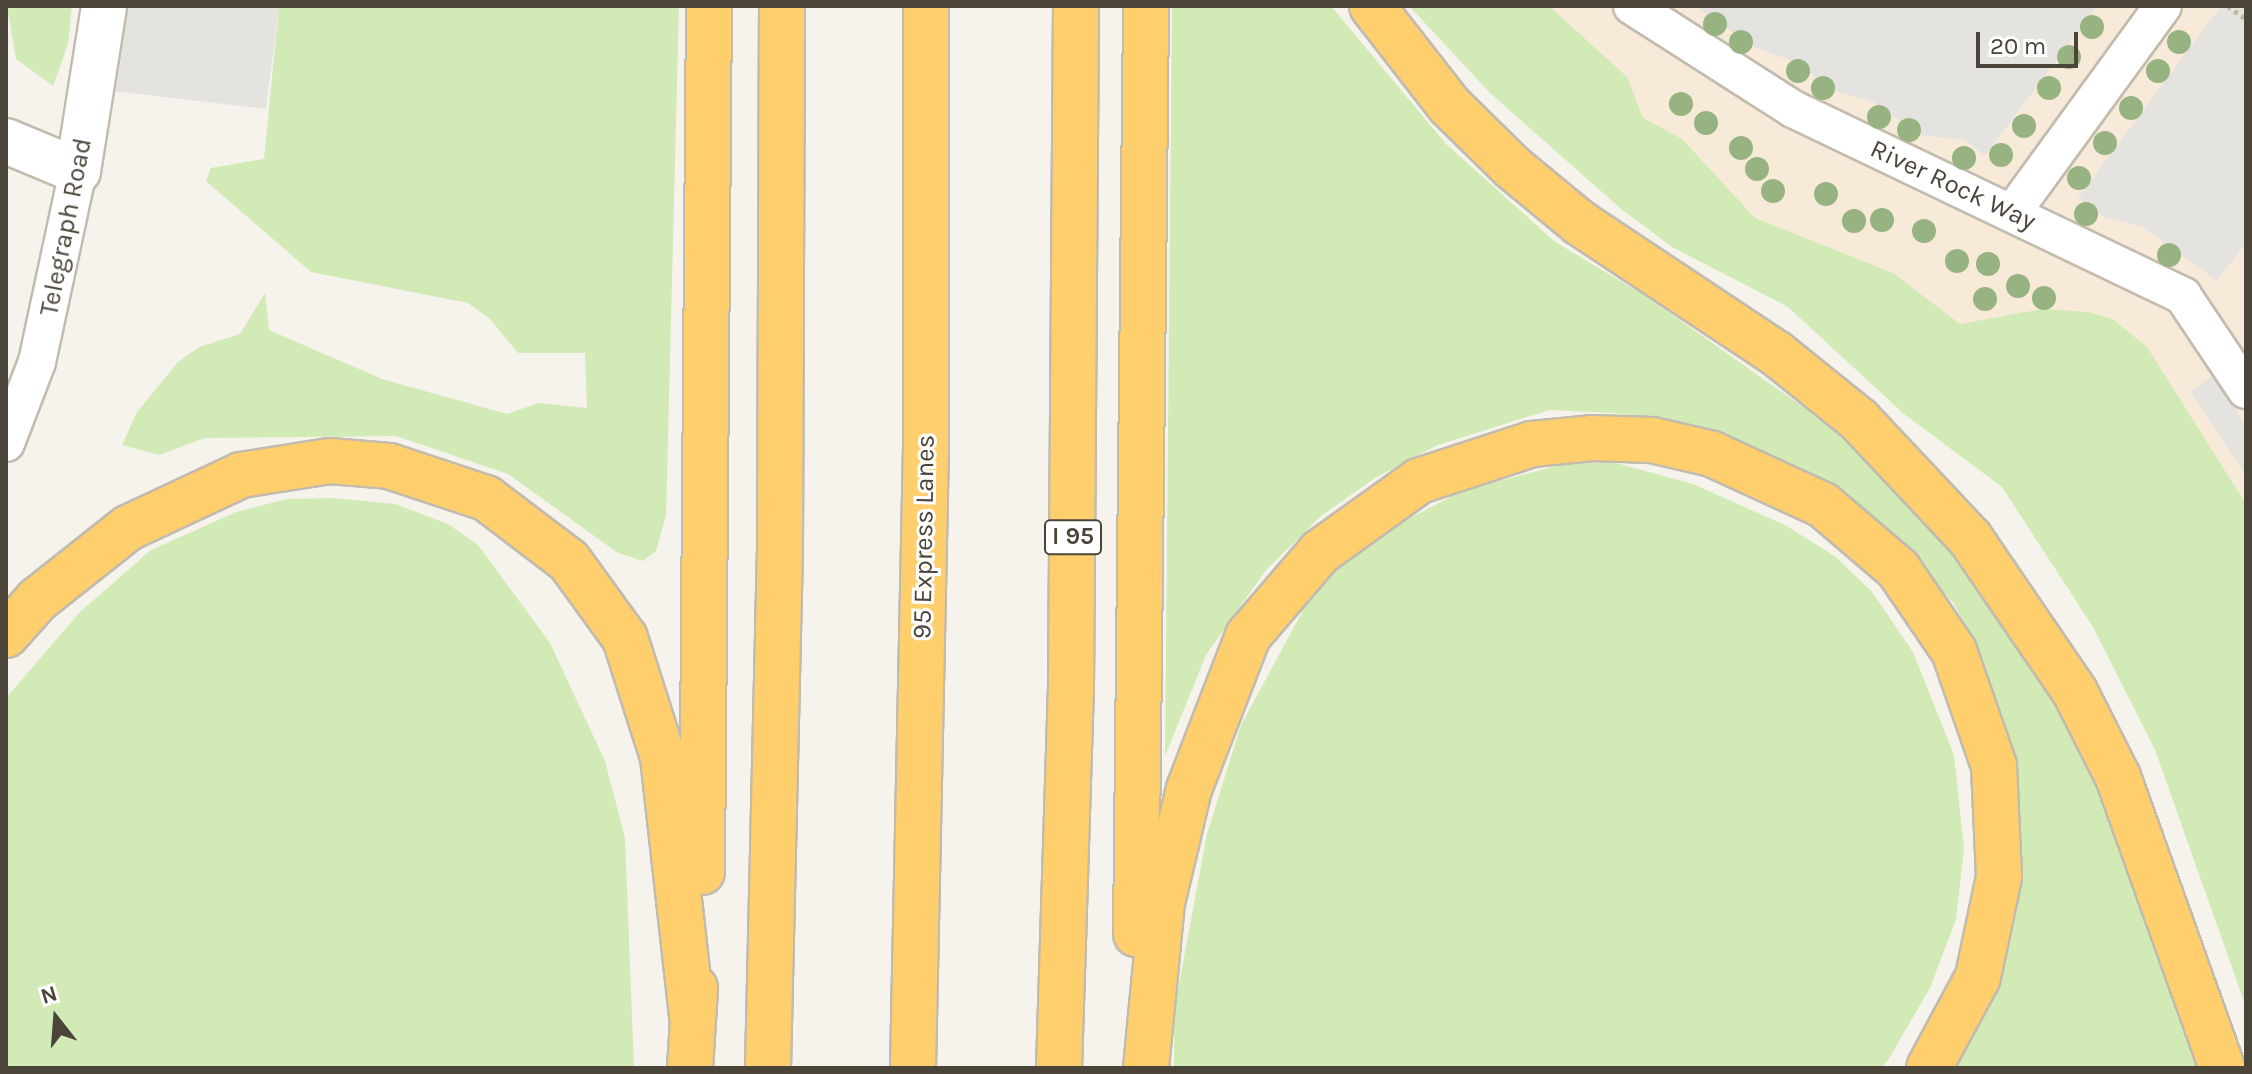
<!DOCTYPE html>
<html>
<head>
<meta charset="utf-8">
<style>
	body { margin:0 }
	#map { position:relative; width:2252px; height:1074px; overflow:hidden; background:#f6f3ec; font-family:Karla,sans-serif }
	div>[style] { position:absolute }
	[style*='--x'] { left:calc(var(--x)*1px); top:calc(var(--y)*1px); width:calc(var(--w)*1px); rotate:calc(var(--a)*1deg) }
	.commercial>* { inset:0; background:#f7ead8 }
	.green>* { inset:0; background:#d2eab5 }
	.parking>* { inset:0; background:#e5e3e0 }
	.path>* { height:5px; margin-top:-2.5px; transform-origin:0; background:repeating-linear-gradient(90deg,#c4b79f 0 4px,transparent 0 8px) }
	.roads { filter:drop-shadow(2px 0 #c2bbae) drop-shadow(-2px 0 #c2bbae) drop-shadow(0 2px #c2bbae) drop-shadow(0 -2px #c2bbae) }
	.minor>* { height:36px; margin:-18px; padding:0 18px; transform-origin:18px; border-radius:18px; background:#fff }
	.tertiary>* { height:44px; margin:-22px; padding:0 22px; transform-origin:22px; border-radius:22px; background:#fff }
	.motorway>* { height:44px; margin:-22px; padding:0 22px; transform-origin:22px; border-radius:22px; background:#ffcf6e }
	.trees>* { width:24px; height:24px; margin:-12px; border-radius:50%; background:#97b381 }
	span { translate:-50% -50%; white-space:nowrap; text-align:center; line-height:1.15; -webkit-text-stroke:6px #fff; paint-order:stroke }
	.shield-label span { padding:2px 6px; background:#fff; border:2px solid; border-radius:6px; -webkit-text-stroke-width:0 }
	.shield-label { font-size:24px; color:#4b4439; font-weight:700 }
	.street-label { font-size:26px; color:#4b4439 }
	.frame { position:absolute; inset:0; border:8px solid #4b4439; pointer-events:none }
	.north { position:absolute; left:16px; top:978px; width:80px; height:80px; -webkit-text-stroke:6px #fff; paint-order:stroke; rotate:343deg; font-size:22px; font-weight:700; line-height:32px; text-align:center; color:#4b4439 }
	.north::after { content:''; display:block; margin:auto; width:28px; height:36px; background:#4b4439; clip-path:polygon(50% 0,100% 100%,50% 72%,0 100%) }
	.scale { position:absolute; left:1976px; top:32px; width:102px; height:36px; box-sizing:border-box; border:4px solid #4b4439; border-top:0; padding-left:10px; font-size:24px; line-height:28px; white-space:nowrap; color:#4b4439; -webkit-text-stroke:6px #fff; paint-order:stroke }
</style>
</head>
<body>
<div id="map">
	<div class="commercial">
		<i style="clip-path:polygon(1493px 6px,2246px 6px,2246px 794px,2140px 515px,1730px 215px)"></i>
	</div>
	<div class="green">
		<i style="clip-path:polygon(7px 6px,72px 6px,68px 44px,53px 86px,16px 59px)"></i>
		<i style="clip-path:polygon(279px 6px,679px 6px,666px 515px,656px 551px,643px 561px,618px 553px,508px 474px,396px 436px,205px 438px,159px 455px,122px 445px,137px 412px,178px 362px,199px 347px,240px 334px,265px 293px,269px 330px,382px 379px,507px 414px,538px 403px,587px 408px,585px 353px,518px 353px,491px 320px,468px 303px,311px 272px,206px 181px,211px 168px,264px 159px)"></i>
		<i style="clip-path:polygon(1172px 6px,1331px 6px,1446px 144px,1554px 241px,1647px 297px,1864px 450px,1932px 522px,2042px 667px,2106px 801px,2199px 1068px,1947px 1068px,2021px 866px,2015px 765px,1985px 664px,1954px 604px,1862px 506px,1812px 474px,1713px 430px,1614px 413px,1549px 410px,1438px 445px,1375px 478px,1321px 516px,1266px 570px,1206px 655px,1165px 756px)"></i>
		<i style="clip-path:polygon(1409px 6px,1549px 6px,1627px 77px,1643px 118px,1682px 139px,1755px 218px,1893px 273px,1960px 324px,2042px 309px,2088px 312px,2112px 319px,2147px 347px,2246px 504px,2246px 1007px,2155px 750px,2093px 627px,2002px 487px,1904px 414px,1788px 307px,1672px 247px,1620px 208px,1490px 93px)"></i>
		<i style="clip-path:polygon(1572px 462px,1616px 463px,1693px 484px,1785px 525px,1836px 557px,1872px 592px,1913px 652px,1954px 755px,1964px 849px,1956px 919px,1930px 988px,1888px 1060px,1881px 1068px,1174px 1068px,1174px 1011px,1207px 834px,1241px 725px,1306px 605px,1340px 567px,1393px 527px,1464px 490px)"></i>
		<i style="clip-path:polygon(333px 498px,395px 504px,448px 524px,478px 545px,550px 643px,605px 761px,625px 838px,634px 1068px,6px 1068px,6px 698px,80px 612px,151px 550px,236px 512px,287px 499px)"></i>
	</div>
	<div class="parking">
		<i style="clip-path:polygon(124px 6px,279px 6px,266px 109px,112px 91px)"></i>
		<i style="clip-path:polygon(1695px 6px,2097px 6px,1985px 156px,1964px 140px,1918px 135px,1874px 102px,1835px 91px,1793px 61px,1756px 48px)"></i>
		<i style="clip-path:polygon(2221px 6px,2246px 6px,2246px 243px,2217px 281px,2143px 227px,2105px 217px,2078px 198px)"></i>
		<i style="clip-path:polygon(2213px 376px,2246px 426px,2246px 476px,2190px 391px)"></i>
	</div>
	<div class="path">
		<i style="--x:2228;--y:6;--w:22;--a:36"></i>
	</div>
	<div class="roads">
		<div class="minor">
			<i style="--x:1632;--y:6;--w:191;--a:32.6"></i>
			<i style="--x:1793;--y:109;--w:433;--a:25.6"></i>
			<i style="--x:2183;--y:296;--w:113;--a:56.2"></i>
			<i style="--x:2012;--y:213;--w:256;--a:-53.9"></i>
			<i style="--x:6;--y:443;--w:87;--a:-69.1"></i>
			<i style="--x:37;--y:362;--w:195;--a:-77.9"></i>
		</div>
		<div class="tertiary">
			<i style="--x:6;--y:141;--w:78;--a:22.6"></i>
			<i style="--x:78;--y:171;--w:167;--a:-81"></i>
		</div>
		<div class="motorway">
			<i style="--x:1372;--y:6;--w:125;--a:52.1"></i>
			<i style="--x:1449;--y:105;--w:88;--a:44.5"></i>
			<i style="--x:1512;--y:167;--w:88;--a:39.5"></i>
			<i style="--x:1580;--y:223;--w:237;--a:33.6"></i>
			<i style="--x:1777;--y:354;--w:105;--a:38.8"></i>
			<i style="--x:1859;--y:420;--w:162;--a:46.8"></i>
			<i style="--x:1970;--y:538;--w:186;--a:55.7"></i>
			<i style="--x:2075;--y:692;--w:95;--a:63.2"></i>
			<i style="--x:2118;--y:777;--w:309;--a:70.3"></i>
			<i style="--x:6;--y:635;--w:47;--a:-48.5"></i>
			<i style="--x:37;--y:600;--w:116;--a:-38.4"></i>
			<i style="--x:128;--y:528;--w:125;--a:-25.1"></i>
			<i style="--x:241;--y:475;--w:90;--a:-8.9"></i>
			<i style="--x:330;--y:461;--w:59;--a:4.8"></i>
			<i style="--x:389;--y:466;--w:102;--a:18.3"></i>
			<i style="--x:486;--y:498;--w:104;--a:37.2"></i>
			<i style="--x:569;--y:561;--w:95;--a:54"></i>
			<i style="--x:625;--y:638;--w:125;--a:72.3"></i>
			<i style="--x:663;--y:757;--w:262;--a:83.6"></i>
			<i style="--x:702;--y:872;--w:866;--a:-89.54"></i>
			<i style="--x:1136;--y:934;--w:928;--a:-89.38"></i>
			<i style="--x:690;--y:1068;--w:80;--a:-86.4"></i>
			<i style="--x:768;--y:1068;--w:520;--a:-88.68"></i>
			<i style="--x:780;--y:548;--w:542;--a:-89.79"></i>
			<i style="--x:913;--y:1068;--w:622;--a:-88.8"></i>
			<i style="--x:926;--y:446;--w:440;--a:-90"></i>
			<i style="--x:1059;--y:1068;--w:381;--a:-88.2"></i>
			<i style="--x:1071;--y:687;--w:681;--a:-89.58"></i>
			<i style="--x:1146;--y:1068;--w:166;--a:-84.5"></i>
			<i style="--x:1162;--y:903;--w:117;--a:-76.7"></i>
			<i style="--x:1189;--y:789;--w:164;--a:-68.9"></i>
			<i style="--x:1248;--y:636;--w:111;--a:-49.4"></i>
			<i style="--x:1320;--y:552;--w:122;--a:-35.6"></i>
			<i style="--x:1419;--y:481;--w:119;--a:-18.1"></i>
			<i style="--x:1532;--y:444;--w:60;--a:-5.7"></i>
			<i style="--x:1592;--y:438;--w:60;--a:1.9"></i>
			<i style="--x:1652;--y:440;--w:62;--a:13.1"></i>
			<i style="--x:1712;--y:454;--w:122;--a:24.7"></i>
			<i style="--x:1823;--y:505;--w:99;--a:40.5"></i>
			<i style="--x:1898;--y:569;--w:99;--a:55.7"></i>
			<i style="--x:1954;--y:651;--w:122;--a:70.8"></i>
			<i style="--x:1994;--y:766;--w:111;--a:87.4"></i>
			<i style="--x:1999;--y:877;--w:102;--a:101.9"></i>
			<i style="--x:1978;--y:977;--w:103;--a:118.3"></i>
		</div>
	</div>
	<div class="trees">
		<i style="left:1715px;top:24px"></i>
		<i style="left:2092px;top:27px"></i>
		<i style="left:1741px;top:42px"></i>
		<i style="left:2179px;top:42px"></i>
		<i style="left:2069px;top:57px"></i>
		<i style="left:1798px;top:71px"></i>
		<i style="left:2158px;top:71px"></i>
		<i style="left:1823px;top:88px"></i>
		<i style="left:2049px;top:88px"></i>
		<i style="left:1681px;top:104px"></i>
		<i style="left:2131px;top:108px"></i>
		<i style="left:1879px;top:117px"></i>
		<i style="left:1706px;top:123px"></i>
		<i style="left:2024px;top:126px"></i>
		<i style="left:1909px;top:130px"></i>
		<i style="left:2105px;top:143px"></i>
		<i style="left:1741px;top:148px"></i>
		<i style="left:2001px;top:155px"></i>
		<i style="left:1964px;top:158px"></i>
		<i style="left:1757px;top:169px"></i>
		<i style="left:2079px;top:178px"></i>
		<i style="left:1773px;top:191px"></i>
		<i style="left:1826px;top:194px"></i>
		<i style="left:2086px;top:214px"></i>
		<i style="left:1882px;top:220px"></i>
		<i style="left:1854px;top:221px"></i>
		<i style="left:1924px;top:231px"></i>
		<i style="left:2169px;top:255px"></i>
		<i style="left:1957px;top:261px"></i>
		<i style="left:1988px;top:264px"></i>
		<i style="left:2018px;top:286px"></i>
		<i style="left:2044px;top:298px"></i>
		<i style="left:1985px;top:299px"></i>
	</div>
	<div class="shield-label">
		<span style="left:1073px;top:537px">I 95</span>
	</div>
	<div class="street-label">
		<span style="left:1953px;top:185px;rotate:25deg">River Rock Way</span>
		<span style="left:66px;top:227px;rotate:-79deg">Telegraph Road</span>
		<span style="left:924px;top:537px;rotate:-89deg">95 Express Lanes</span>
	</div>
	<div class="frame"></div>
	<div class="north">N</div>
	<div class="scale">20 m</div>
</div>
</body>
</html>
